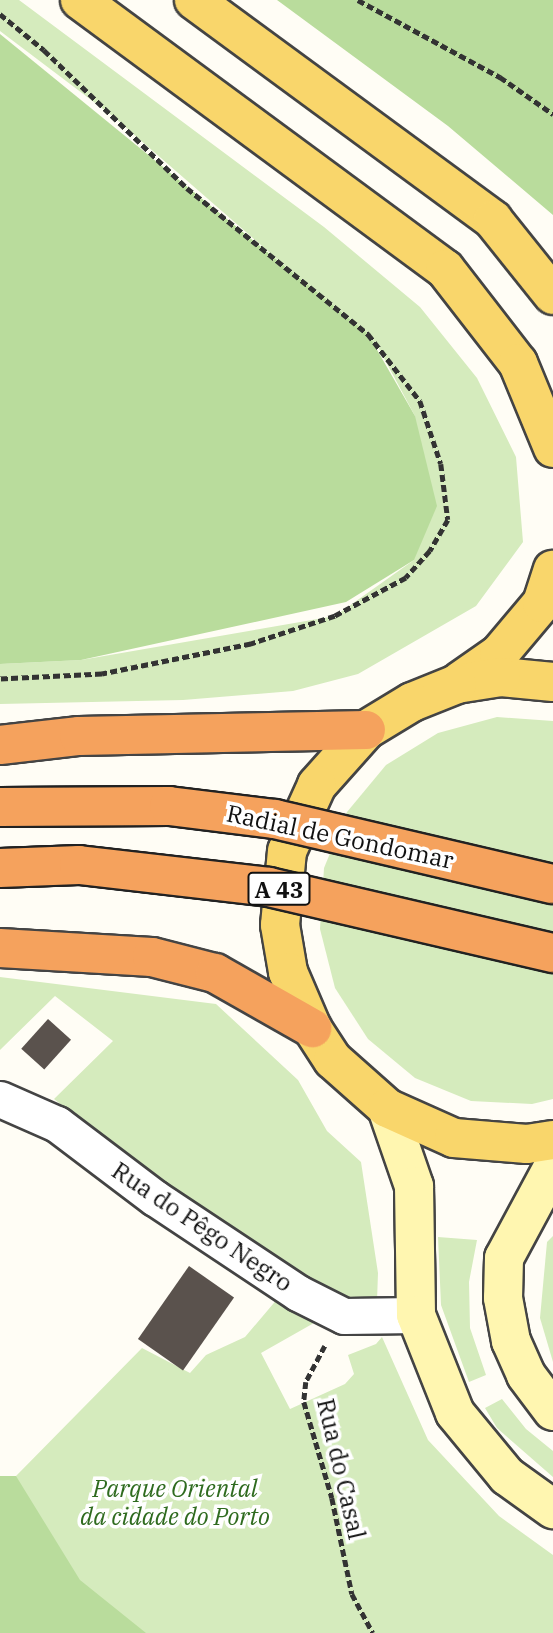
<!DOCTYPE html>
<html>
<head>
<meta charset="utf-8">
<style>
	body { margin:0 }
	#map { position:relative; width:553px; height:1633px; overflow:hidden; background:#fffdf5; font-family:"IBM Plex Serif",serif }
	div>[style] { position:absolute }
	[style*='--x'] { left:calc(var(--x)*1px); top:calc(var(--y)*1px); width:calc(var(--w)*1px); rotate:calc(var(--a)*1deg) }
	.green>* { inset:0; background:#d5ebbd }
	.forest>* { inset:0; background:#b9dc9c }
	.building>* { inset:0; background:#5a524d; transform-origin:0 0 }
	.path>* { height:4.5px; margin-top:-2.25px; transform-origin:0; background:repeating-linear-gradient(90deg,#333 0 7px,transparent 0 10.5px) }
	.roads { filter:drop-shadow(2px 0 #444) drop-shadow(-2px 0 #444) drop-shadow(0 2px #444) drop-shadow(0 -2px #444) }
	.minor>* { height:35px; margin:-17.5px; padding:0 17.5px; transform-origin:17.5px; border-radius:17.5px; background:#fff }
	.secondary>* { height:38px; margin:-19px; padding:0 19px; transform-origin:19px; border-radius:19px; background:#fff6b0 }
	.primary>* { height:38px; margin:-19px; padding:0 19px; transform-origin:19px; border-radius:19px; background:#f9d66b }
	.motorway>* { height:38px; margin:-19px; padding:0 19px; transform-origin:19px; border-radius:19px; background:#f5a25d }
	.bridges { filter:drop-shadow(2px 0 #222) drop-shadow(-2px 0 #222) drop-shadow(0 2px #222) drop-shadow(0 -2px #222) }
	.motorway-bridge>* { height:38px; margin:-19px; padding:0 19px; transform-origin:19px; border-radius:19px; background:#f5a25d }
	span { translate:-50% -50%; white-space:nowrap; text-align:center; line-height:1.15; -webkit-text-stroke:7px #fff; paint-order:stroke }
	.shield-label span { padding:2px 5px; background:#fff; border:2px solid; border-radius:5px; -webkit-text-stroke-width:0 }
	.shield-label { font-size:23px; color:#111; font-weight:700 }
	.street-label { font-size:24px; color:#111 }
	.park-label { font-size:24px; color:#2f6b1f; font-style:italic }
</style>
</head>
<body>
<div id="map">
	<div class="green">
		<i style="clip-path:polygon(0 0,19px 0,324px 227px,420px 307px,477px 378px,516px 457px,523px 542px,476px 606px,358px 674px,293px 691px,183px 700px,0 704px,0 664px,81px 660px,335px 616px,414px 560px,415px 416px,378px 347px,115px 118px,0 31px)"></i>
		<i style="clip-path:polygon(497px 717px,553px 721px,553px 1099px,532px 1104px,471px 1101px,415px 1078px,368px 1039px,335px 988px,320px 929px,324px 868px,347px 812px,386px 765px,438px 733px)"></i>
		<i style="clip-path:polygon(0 977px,216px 1004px,298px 1080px,327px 1131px,361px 1162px,378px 1273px,377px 1301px,337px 1298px,173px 1194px,54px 1099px,113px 1041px,55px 996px,0 1050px)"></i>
		<i style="clip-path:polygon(553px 1236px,553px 1362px,540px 1318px,547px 1242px)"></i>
		<i style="clip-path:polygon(438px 1237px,477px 1240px,469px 1282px,470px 1328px,486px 1375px,469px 1382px,441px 1305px)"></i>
		<i style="clip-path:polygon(284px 1291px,321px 1319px,261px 1353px,290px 1409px,345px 1384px,354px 1374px,348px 1355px,376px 1344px,382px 1337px,428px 1440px,499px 1516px,553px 1555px,553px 1633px,0 1633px,0 1476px,16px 1476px,142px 1348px,190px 1373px,206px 1355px,245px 1337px)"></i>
		<i style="clip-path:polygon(502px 1399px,526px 1429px,553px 1451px,553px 1477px,497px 1428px,485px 1408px)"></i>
	</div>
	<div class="forest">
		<i style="clip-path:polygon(277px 0,553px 0,553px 215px,448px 126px)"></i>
		<i style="clip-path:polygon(0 34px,368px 334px,415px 416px,437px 506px,414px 560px,346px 602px,81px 660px,0 664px)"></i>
		<i style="clip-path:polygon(0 1476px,16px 1476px,80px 1580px,146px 1633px,0 1633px)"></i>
	</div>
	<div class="building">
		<i style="left:48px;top:1019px;width:31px;height:40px;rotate:42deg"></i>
		<i style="left:189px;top:1266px;width:55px;height:89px;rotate:35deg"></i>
	</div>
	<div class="path">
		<i style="--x:358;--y:0;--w:162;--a:28.5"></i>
		<i style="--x:500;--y:77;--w:65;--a:34.9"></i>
		<i style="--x:0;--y:14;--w:57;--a:39.3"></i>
		<i style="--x:44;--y:50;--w:199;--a:44"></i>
		<i style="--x:187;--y:188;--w:233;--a:38.9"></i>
		<i style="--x:368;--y:334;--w:85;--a:52.2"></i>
		<i style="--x:420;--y:401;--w:66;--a:71.6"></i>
		<i style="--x:441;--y:464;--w:56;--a:82.9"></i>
		<i style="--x:448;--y:520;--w:36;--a:120"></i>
		<i style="--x:430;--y:551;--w:36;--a:132"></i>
		<i style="--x:406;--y:578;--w:81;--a:151.8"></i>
		<i style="--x:335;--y:616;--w:89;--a:161.6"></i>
		<i style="--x:251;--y:644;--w:152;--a:168.6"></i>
		<i style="--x:102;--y:674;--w:102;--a:177.2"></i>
		<i style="--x:325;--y:1346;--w:41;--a:117.8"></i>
		<i style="--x:306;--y:1382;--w:20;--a:96"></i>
		<i style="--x:304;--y:1402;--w:100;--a:73.7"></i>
		<i style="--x:332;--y:1498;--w:98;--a:78.2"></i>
		<i style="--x:352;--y:1594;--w:44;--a:61.7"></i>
	</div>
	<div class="roads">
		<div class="minor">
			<i style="--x:0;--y:1099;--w:62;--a:23.7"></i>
			<i style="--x:57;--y:1124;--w:123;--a:37.1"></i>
			<i style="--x:155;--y:1198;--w:172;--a:33.6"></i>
			<i style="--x:298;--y:1293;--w:51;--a:26.6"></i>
			<i style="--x:344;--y:1316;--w:72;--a:-0.8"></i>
		</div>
		<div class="secondary">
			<i style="--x:387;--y:1108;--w:83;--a:70.9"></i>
			<i style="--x:414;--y:1186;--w:129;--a:89.1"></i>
			<i style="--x:416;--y:1315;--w:105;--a:68.3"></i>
			<i style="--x:455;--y:1413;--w:82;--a:50.5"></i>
			<i style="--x:507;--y:1476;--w:57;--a:35.7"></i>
			<i style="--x:553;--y:1167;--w:103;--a:118.3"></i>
			<i style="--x:504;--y:1258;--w:40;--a:91.4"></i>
			<i style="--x:503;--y:1298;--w:44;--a:79.5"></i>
			<i style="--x:511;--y:1341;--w:37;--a:66"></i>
			<i style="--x:526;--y:1375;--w:45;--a:53.1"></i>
		</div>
		<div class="primary">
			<i style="--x:80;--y:0;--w:453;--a:36.4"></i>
			<i style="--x:445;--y:269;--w:119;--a:52.2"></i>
			<i style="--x:518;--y:363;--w:92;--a:67.6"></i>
			<i style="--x:194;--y:0;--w:371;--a:36.3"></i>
			<i style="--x:493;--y:220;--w:96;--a:51.3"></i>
			<i style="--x:460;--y:681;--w:47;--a:-34.7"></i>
			<i style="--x:499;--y:654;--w:67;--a:-49.9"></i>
			<i style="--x:542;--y:603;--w:35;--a:-72"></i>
			<i style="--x:553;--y:682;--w:52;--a:-174.5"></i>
			<i style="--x:501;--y:677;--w:45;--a:171"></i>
			<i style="--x:457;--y:684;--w:48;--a:158.2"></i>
			<i style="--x:412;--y:702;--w:54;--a:148.7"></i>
			<i style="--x:366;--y:730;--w:74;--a:131.7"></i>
			<i style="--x:317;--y:785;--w:72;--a:114.4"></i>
			<i style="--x:287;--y:851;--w:74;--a:95.4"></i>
			<i style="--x:280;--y:925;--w:48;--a:80.3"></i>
			<i style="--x:288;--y:972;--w:61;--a:66.8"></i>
			<i style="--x:312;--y:1028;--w:38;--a:57"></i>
			<i style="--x:333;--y:1060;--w:72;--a:41.6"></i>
			<i style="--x:387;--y:1108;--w:73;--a:24.1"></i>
			<i style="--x:454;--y:1138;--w:73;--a:4.7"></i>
			<i style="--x:527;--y:1144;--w:26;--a:-9"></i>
		</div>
		<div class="motorway">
			<i style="--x:0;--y:745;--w:80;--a:-6.5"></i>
			<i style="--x:79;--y:736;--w:287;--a:-1.2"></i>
			<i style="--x:0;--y:948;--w:152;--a:3.4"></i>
			<i style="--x:152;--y:957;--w:65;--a:14.3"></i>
			<i style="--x:215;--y:973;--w:112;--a:29.6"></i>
		</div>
	</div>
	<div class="bridges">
		<div class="motorway-bridge">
			<i style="--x:0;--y:807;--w:169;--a:-0.3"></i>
			<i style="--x:169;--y:806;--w:107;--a:7"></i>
			<i style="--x:275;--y:819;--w:285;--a:13.2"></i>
			<i style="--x:0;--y:868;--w:79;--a:-2.2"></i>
			<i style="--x:79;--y:865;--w:191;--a:6.6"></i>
			<i style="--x:269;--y:887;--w:292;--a:13.1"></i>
		</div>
	</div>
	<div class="shield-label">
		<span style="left:279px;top:889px">A 43</span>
	</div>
	<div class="street-label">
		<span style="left:340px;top:837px;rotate:12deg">Radial de Gondomar</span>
		<span style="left:202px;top:1227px;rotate:34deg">Rua do Pêgo Negro</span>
		<span style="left:341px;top:1469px;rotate:77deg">Rua do Casal</span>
	</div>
	<div class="park-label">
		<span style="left:175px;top:1503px">Parque Oriental<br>da cidade do Porto</span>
	</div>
</div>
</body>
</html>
